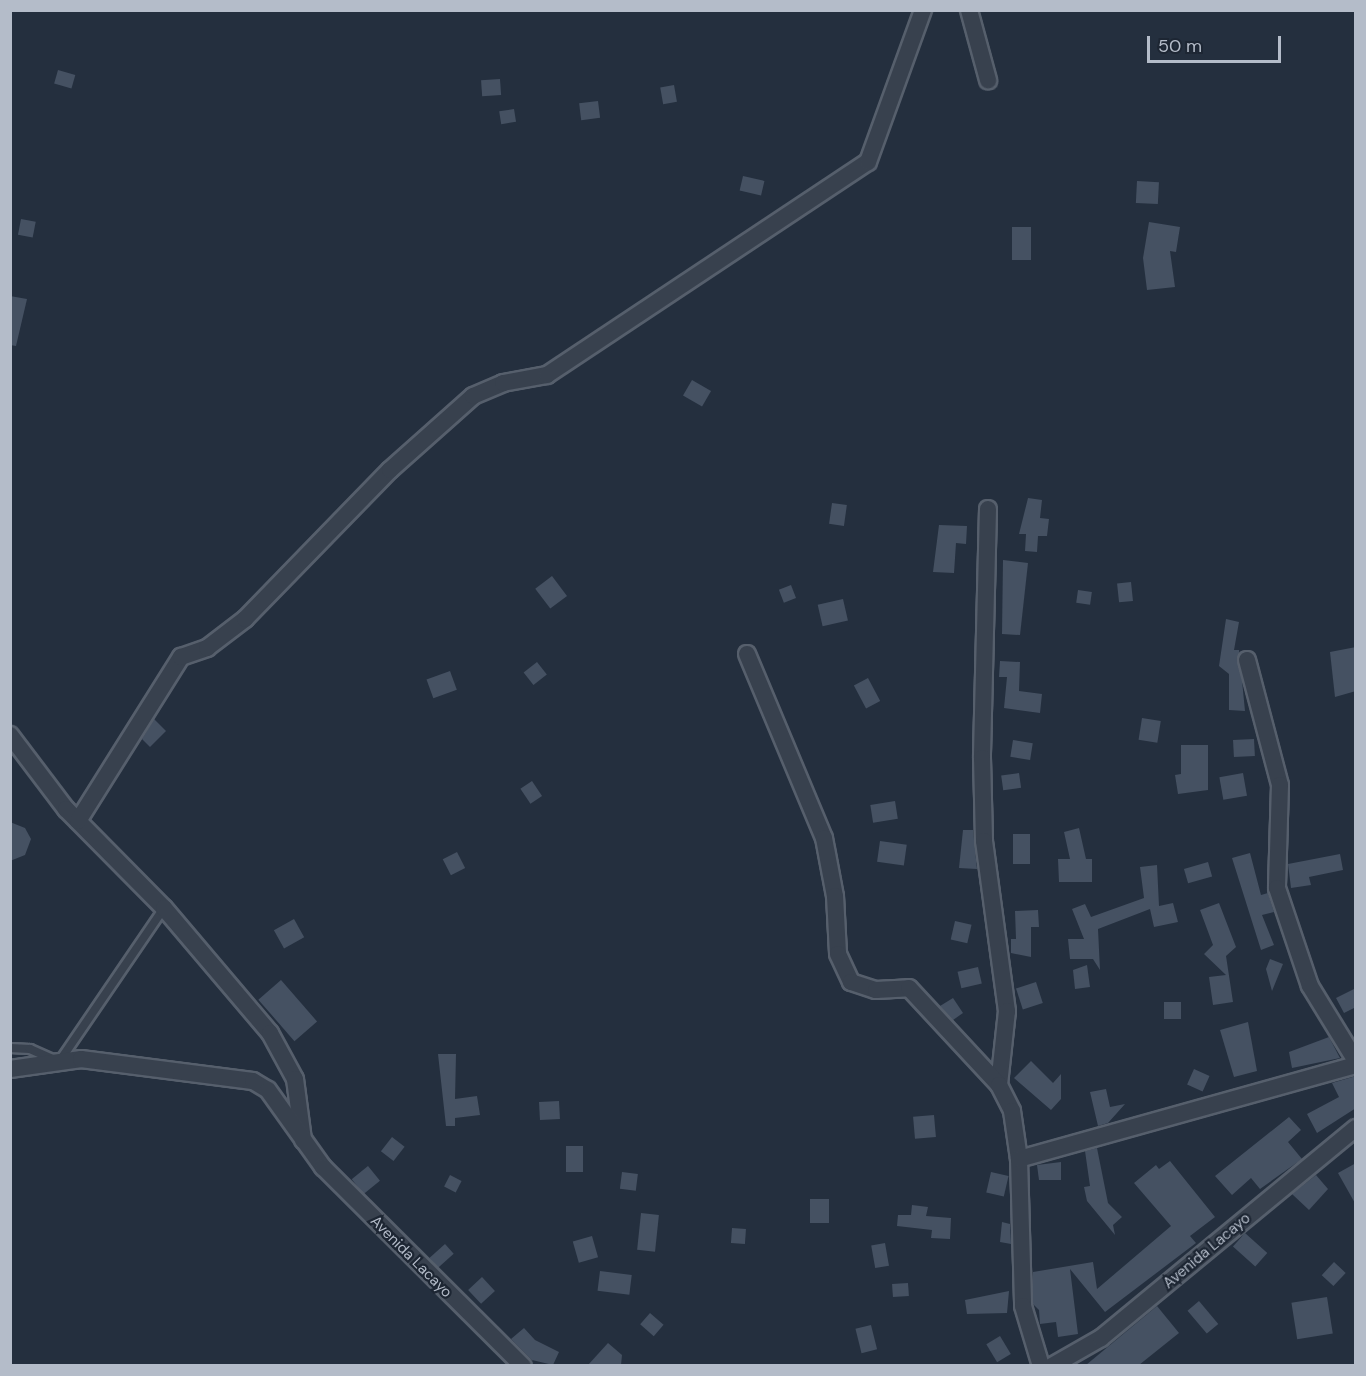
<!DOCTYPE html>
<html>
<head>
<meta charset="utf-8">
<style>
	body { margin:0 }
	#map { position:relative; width:1366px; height:1376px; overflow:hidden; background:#242f3e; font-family:"DM Sans",sans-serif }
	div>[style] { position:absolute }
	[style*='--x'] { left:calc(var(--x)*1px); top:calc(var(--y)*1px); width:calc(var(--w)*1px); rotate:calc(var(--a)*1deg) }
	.building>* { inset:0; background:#455162; transform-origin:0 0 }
	.roads { filter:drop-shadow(2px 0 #565f6c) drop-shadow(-2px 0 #565f6c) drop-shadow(0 2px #565f6c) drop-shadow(0 -2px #565f6c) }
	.service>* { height:8px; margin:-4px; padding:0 4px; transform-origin:4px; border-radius:4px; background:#38414e }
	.minor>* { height:16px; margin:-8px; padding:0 8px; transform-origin:8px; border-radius:8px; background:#38414e }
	span { translate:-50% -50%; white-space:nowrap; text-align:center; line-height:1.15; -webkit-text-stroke:4.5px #1d2633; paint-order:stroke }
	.street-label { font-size:15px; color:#b4bcc9 }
	.frame { position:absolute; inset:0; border:12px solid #b4bcc9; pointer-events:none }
	.scale { position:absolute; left:1147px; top:36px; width:134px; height:27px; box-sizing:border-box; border:3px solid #b4bcc9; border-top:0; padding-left:8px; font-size:18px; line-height:21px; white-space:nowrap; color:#b4bcc9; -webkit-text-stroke:4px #1d2633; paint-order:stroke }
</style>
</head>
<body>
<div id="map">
	<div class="building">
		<i style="left:58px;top:70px;width:18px;height:14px;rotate:16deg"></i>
		<i style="left:500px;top:79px;width:16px;height:19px;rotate:86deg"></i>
		<i style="left:674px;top:85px;width:17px;height:14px;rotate:80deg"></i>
		<i style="left:598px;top:101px;width:17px;height:19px;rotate:83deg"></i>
		<i style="left:514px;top:109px;width:13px;height:15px;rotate:81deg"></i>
		<i style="left:743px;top:176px;width:22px;height:15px;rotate:13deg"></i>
		<i style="left:1137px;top:181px;width:22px;height:22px;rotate:3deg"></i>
		<i style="left:21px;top:219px;width:15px;height:16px;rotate:11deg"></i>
		<i style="clip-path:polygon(1149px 222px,1180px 227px,1176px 252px,1170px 251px,1175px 287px,1147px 290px,1143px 258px)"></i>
		<i style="left:1012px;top:227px;width:19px;height:33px"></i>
		<i style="clip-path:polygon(10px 296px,27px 299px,16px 346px,10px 345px)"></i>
		<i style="left:692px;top:380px;width:22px;height:18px;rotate:30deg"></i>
		<i style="clip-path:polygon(1028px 498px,1042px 500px,1040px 518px,1049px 519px,1047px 536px,1038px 536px,1037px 552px,1025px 551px,1026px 534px,1019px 534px)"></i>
		<i style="left:832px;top:503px;width:15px;height:21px;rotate:8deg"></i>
		<i style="clip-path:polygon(939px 525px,967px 526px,966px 544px,956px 543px,954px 573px,933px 572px)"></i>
		<i style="clip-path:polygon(1003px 560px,1028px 563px,1020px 635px,1002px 634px)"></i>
		<i style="left:552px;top:576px;width:25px;height:21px;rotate:53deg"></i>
		<i style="left:1131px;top:582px;width:19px;height:14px;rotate:84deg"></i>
		<i style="left:791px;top:585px;width:14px;height:13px;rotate:69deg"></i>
		<i style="left:1078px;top:590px;width:14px;height:13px;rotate:8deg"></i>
		<i style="left:843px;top:599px;width:22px;height:26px;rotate:77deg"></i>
		<i style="clip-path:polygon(1226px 619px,1239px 622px,1234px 650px,1239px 650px,1245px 711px,1229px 710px,1229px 674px,1219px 666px)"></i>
		<i style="clip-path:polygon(1356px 647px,1356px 691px,1335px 697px,1330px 652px)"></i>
		<i style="clip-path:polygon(1000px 661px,1020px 662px,1019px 691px,1042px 694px,1040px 713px,1004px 708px,1007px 677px,999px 677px)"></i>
		<i style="left:537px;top:662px;width:16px;height:17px;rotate:52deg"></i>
		<i style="left:450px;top:671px;width:20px;height:25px;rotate:70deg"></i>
		<i style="left:868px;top:678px;width:26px;height:16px;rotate:62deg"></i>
		<i style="left:1142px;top:718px;width:19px;height:22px;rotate:9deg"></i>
		<i style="clip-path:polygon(154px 719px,166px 731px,150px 747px,142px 739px)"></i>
		<i style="left:1254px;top:739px;width:17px;height:21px;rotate:87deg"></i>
		<i style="left:1013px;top:740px;width:20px;height:17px;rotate:9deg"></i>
		<i style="clip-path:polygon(1181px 745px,1208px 745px,1208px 790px,1178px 794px,1175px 775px,1181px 774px)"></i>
		<i style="left:1019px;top:773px;width:15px;height:18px;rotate:82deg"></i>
		<i style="left:1243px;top:773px;width:23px;height:24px;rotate:80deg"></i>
		<i style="left:532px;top:781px;width:18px;height:14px;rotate:56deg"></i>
		<i style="left:895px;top:801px;width:18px;height:25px;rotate:81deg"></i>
		<i style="clip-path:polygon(10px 822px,25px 828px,31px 839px,25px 855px,10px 861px)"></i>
		<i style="clip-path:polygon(1079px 828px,1086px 859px,1092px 859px,1092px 882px,1059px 882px,1058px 859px,1070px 859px,1064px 832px)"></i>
		<i style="clip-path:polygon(963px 830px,973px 830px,977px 869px,959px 868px)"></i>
		<i style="left:1013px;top:834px;width:17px;height:30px"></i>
		<i style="left:880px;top:841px;width:27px;height:21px;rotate:8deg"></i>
		<i style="left:457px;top:852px;width:18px;height:16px;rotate:63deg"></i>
		<i style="clip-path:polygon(1250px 853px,1261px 895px,1268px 893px,1274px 912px,1262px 915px,1274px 945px,1261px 950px,1232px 858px)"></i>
		<i style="clip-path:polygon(1340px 854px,1343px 870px,1309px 877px,1311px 885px,1291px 888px,1288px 864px)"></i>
		<i style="left:1208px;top:862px;width:15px;height:25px;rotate:74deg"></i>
		<i style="clip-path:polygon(1157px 865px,1159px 906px,1173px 903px,1178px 922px,1154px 927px,1150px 909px,1098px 929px,1100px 970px,1093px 959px,1070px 959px,1068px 939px,1084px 939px,1072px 909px,1085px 904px,1091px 917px,1144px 898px,1140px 867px)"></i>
		<i style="clip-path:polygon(1219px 903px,1236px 947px,1226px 956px,1233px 1002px,1213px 1005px,1209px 977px,1226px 975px,1204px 954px,1213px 945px,1200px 910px)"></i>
		<i style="clip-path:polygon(1038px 910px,1039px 927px,1031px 927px,1031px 957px,1011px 953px,1011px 939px,1016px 939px,1015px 911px)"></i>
		<i style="left:294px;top:919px;width:21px;height:23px;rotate:61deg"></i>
		<i style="left:955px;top:921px;width:17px;height:19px;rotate:13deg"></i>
		<i style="clip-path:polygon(1270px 959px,1283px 964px,1272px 991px,1266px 969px)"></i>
		<i style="clip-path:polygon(1087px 965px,1090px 987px,1075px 989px,1073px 970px)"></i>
		<i style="left:978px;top:967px;width:17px;height:21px;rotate:77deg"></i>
		<i style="left:281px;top:980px;width:55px;height:30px;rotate:49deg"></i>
		<i style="left:1036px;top:982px;width:22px;height:21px;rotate:72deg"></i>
		<i style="clip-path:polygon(1356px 988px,1356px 1007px,1344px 1013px,1336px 998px)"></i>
		<i style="clip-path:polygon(953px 998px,963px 1013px,953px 1020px,940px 1006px)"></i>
		<i style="left:1164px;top:1002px;width:17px;height:17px"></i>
		<i style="clip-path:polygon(1248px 1022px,1257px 1071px,1234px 1077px,1220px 1030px)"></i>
		<i style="clip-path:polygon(1329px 1037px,1340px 1058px,1292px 1068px,1289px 1052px)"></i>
		<i style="clip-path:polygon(438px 1054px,456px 1054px,455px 1099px,477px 1096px,480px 1115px,455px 1118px,455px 1126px,446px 1126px)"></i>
		<i style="clip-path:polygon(1031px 1061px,1053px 1083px,1061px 1074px,1061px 1099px,1051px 1110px,1014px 1078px)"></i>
		<i style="left:1194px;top:1069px;width:17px;height:17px;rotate:24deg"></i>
		<i style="clip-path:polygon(1356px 1076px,1356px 1108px,1317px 1133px,1307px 1114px,1339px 1097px,1332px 1083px)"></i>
		<i style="clip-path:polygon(1106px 1089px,1110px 1107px,1125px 1104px,1108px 1123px,1098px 1126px,1090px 1092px)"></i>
		<i style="left:559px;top:1101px;width:18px;height:20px;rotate:87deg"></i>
		<i style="left:934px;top:1115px;width:22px;height:21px;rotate:85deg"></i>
		<i style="clip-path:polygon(1289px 1117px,1301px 1130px,1288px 1142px,1302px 1159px,1260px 1189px,1251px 1178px,1232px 1195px,1215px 1176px)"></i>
		<i style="left:392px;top:1137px;width:16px;height:18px;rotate:38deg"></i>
		<i style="left:566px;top:1146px;width:17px;height:26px"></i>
		<i style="clip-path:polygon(1097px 1148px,1108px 1203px,1122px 1217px,1113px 1225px,1115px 1235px,1087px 1201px,1084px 1187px,1090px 1186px,1085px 1151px)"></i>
		<i style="clip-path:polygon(1170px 1161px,1215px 1217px,1190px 1236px,1196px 1243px,1105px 1312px,1070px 1269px,1078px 1334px,1058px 1337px,1056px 1322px,1040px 1324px,1039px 1310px,1033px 1304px,1033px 1272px,1093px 1262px,1097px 1289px,1171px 1226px,1134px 1183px,1156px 1165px,1159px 1169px)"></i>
		<i style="clip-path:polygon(1061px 1162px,1061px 1180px,1039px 1180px,1037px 1165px)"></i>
		<i style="clip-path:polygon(1356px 1163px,1356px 1205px,1338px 1173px)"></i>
		<i style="left:368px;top:1166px;width:19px;height:21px;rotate:51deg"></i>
		<i style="left:622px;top:1172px;width:16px;height:17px;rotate:7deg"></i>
		<i style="left:991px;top:1172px;width:18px;height:21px;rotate:13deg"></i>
		<i style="left:450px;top:1175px;width:13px;height:13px;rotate:27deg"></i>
		<i style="clip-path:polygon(1316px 1175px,1328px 1189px,1309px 1210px,1292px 1194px)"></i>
		<i style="left:810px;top:1199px;width:19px;height:24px"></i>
		<i style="clip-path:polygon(912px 1205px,928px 1207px,926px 1216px,951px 1218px,950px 1239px,931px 1238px,932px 1230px,897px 1226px,898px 1215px,911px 1215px)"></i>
		<i style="left:641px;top:1213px;width:18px;height:37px;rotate:6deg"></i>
		<i style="clip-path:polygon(1002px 1222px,1010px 1224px,1011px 1244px,1000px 1242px)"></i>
		<i style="left:732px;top:1228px;width:14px;height:15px;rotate:4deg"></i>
		<i style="left:1245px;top:1233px;width:30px;height:18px;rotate:42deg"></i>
		<i style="left:592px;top:1236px;width:22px;height:20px;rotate:74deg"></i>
		<i style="left:885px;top:1243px;width:23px;height:14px;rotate:80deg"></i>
		<i style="left:445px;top:1244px;width:13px;height:21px;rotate:48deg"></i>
		<i style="left:1334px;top:1262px;width:16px;height:18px;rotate:43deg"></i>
		<i style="left:600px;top:1271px;width:32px;height:20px;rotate:7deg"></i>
		<i style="left:482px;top:1277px;width:19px;height:19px;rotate:47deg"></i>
		<i style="left:908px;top:1283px;width:13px;height:16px;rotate:86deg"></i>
		<i style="clip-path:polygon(1009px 1291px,1007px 1313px,967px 1314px,965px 1300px)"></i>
		<i style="left:1327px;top:1297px;width:37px;height:36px;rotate:81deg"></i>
		<i style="left:1199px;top:1301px;width:30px;height:15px;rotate:50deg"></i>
		<i style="clip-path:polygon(1157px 1306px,1179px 1333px,1139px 1365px,1086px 1365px)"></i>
		<i style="left:650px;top:1313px;width:18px;height:15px;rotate:41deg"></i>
		<i style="left:871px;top:1325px;width:25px;height:16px;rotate:76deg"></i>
		<i style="clip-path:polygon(524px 1328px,535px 1340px,559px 1352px,553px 1365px,532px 1360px,511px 1339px)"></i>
		<i style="left:1000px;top:1336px;width:21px;height:16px;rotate:59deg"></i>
		<i style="clip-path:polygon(608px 1343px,622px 1355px,621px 1365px,588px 1365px)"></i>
	</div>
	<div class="roads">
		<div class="service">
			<i style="--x:10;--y:1048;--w:20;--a:3"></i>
			<i style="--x:30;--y:1049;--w:32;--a:24"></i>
			<i style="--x:59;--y:1062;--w:186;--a:-55.7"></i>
		</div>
		<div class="minor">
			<i style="--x:969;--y:10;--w:73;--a:74.8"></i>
			<i style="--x:988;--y:509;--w:249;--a:91.4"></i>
			<i style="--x:982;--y:758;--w:83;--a:88.6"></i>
			<i style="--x:984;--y:841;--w:172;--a:82.3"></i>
			<i style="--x:1007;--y:1011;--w:74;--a:96.2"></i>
			<i style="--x:747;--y:654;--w:199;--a:67.3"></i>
			<i style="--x:824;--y:838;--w:59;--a:79.3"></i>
			<i style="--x:835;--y:896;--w:58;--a:87"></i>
			<i style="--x:838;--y:954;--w:31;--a:65"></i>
			<i style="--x:851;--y:982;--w:26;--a:18"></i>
			<i style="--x:876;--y:990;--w:33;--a:-3"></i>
			<i style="--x:909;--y:988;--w:132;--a:47.1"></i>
			<i style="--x:999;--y:1085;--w:29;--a:63"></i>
			<i style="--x:1012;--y:1111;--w:49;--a:81.7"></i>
			<i style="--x:1019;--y:1159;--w:147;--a:88.4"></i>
			<i style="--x:1023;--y:1306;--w:63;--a:73.3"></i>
			<i style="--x:1247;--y:660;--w:129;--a:75.2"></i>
			<i style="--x:1280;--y:785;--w:103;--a:91.7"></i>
			<i style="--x:1277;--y:888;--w:103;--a:71.4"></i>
			<i style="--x:1310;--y:986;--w:88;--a:58.5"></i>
			<i style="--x:10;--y:735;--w:93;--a:52.9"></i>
			<i style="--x:66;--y:809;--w:139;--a:45.3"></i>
			<i style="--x:164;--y:908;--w:164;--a:49.7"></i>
			<i style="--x:270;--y:1033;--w:52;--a:61.5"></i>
			<i style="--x:295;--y:1079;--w:62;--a:82.5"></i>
			<i style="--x:78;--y:821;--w:194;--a:-57.9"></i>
			<i style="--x:181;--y:657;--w:28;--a:-19"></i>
			<i style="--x:207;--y:648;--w:48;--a:-37.3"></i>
			<i style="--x:245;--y:619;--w:208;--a:-45.8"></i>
			<i style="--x:390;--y:470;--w:111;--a:-41.7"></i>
			<i style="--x:473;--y:396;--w:33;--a:-23"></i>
			<i style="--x:503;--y:383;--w:45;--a:-10.3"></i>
			<i style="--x:547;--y:375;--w:385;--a:-33.6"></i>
			<i style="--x:868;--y:162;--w:162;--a:-70.1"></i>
			<i style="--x:10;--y:1069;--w:72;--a:-8"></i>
			<i style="--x:81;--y:1059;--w:173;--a:7.3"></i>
			<i style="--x:253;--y:1081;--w:17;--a:31"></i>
			<i style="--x:268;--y:1090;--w:95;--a:54.5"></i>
			<i style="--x:323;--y:1167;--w:282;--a:44.9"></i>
			<i style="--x:1019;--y:1159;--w:350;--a:-15.6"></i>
			<i style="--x:1052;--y:1366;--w:56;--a:-29.7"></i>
			<i style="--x:1101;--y:1338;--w:330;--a:-39.5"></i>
		</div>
	</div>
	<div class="street-label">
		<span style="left:1207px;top:1251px;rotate:-40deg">Avenida Lacayo</span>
		<span style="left:411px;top:1257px;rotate:45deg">Avenida Lacayo</span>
	</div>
	<div class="frame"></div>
	<div class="scale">50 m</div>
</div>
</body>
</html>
